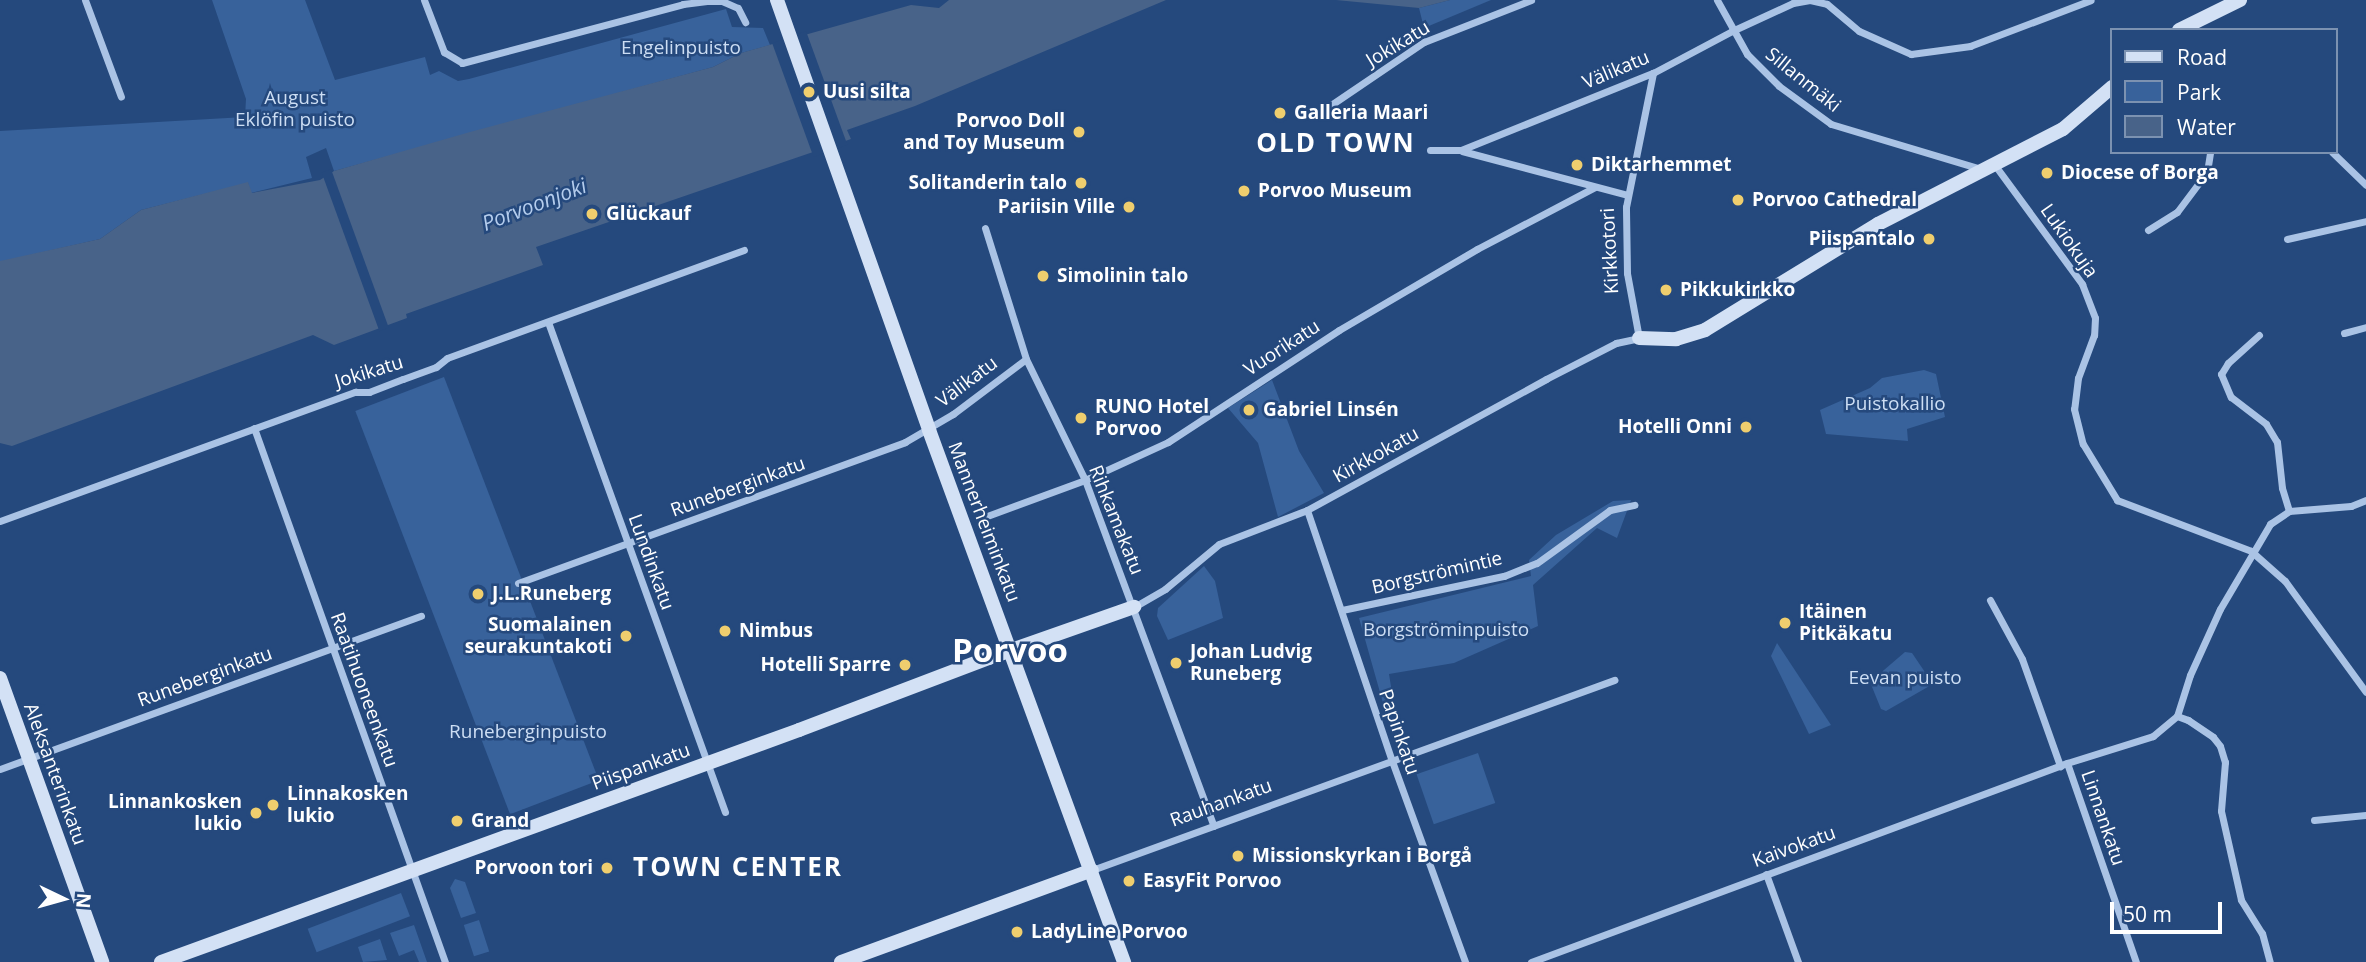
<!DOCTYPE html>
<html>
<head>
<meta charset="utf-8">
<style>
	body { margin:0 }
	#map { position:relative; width:2366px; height:962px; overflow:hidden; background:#25497d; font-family:"Open Sans",sans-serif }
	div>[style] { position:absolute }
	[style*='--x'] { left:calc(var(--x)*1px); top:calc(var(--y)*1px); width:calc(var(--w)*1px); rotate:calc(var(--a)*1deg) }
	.green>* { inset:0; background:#38629b; transform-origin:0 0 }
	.water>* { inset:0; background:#486389 }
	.pier>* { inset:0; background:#25497d; transform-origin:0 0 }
	.street>* { height:7px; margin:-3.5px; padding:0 3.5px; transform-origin:3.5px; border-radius:3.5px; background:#aac3e5 }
	.secondary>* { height:14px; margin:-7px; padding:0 7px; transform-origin:7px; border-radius:7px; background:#d3e1f5 }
	.dots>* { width:19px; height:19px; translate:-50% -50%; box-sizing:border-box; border:4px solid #25497d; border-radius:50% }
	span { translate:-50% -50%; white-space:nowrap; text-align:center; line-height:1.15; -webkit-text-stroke:5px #25497d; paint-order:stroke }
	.street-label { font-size:19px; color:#fff }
	.park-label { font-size:19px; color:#cddef4 }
	.poi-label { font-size:19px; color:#fff; font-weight:700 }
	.left { translate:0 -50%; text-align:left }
	.right { translate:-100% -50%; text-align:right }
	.water-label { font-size:21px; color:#b5cded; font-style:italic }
	.district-label { font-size:26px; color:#fff; font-weight:700; letter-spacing:2px }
	.town-label { font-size:33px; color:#fff; font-weight:700 }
	.legend { position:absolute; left:2110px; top:28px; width:228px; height:126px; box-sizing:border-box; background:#25497d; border:2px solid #7c92b1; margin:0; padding:9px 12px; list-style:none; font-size:21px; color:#fff }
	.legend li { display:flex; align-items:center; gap:14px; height:35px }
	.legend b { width:35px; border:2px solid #7c92b1 }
	.north { position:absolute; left:28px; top:864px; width:70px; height:70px; -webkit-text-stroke:5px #25497d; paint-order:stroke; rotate:95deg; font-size:19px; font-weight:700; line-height:28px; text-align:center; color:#fff }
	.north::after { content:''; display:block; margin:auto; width:24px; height:32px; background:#fff; clip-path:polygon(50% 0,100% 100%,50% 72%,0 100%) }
	.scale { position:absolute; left:2110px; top:902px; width:112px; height:32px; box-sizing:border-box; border:4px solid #fff; border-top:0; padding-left:9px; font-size:21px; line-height:24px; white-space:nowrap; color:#fff; -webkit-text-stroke:5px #25497d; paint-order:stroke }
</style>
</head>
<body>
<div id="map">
	<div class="green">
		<i style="clip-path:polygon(212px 0,305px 0,335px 80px,425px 57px,430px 75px,439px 71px,458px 81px,469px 79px,726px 9px,732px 27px,763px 28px,770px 45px,741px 53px,713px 67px,334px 171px,326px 148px,306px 157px,312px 178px,251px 193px,248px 183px,141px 210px,100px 239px,0 262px,0 131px,245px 117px,246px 99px)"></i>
		<i style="clip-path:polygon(1450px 0,1491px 0,1424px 28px,1419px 8px)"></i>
		<i style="clip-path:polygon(1924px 370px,1936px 374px,1945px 417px,1907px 429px,1908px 441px,1826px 434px,1820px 410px,1870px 388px,1882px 378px)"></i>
		<i style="left:444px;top:377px;width:432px;height:95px;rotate:69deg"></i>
		<i style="clip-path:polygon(1272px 380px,1299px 451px,1324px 493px,1278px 517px,1258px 443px,1228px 408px)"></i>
		<i style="clip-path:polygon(1631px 500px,1617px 538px,1597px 528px,1533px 585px,1538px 626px,1454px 663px,1389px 674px,1393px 699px,1383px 703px,1359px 618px,1531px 576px,1529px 560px,1556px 535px,1613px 501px)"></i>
		<i style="clip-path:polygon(1204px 566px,1215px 581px,1223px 618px,1168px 640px,1157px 616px,1158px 608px)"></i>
		<i style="clip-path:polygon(1777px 643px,1831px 725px,1809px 734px,1771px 656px)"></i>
		<i style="clip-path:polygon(1905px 652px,1912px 653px,1933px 684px,1886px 711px,1881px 709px,1870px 682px)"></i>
		<i style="left:1478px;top:753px;width:53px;height:65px;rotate:71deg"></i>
		<i style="clip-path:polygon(455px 879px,465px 882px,476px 913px,461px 918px,450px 888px)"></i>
		<i style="left:401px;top:893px;width:25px;height:100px;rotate:69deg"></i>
		<i style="left:479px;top:920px;width:33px;height:16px;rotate:72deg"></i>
		<i style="clip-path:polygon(414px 925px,427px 962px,419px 962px,414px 950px,399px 956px,390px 933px)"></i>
		<i style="clip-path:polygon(380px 939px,387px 960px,363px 962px,358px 947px)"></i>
	</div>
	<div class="water">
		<i style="clip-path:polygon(949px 0,1166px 0,915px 106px,847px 130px,851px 139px,536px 247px,543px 265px,406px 314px,407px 318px,334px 345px,313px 335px,12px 446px,0 443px,0 261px,100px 239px,141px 210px,248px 182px,252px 193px,320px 180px,334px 171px,470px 132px,713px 67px,741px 53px,911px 5px,939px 8px)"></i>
		<i style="clip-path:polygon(1336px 0,1450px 0,1419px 8px)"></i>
	</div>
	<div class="pier">
		<i style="left:806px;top:31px;width:121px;height:36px;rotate:70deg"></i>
		<i style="left:331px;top:169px;width:169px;height:10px;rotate:70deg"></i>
	</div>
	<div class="street">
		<i style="--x:85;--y:0;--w:103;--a:69.6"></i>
		<i style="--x:424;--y:0;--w:56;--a:69"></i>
		<i style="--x:444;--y:52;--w:21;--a:31"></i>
		<i style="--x:462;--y:63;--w:229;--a:-14.9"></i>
		<i style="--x:683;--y:4;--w:24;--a:-7"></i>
		<i style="--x:707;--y:1;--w:15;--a:0"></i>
		<i style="--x:722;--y:1;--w:17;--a:24"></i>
		<i style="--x:738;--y:8;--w:16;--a:63"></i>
		<i style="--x:1717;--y:0;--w:62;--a:60.9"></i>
		<i style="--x:1747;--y:54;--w:45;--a:45"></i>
		<i style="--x:1779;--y:86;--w:64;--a:36.2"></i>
		<i style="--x:1831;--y:124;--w:157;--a:16.7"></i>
		<i style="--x:1810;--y:0;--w:17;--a:13"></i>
		<i style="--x:1827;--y:4;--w:42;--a:40.2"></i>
		<i style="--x:1859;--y:31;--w:57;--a:23.9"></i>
		<i style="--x:1911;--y:54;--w:60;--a:-7.7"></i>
		<i style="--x:1970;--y:46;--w:129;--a:-20.8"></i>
		<i style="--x:1325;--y:109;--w:120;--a:-34.1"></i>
		<i style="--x:1424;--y:42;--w:115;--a:-21.4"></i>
		<i style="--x:1430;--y:150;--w:31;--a:0"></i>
		<i style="--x:1461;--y:150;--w:207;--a:-21.9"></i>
		<i style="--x:1653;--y:73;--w:89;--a:-28"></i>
		<i style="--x:1732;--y:31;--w:67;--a:-24.7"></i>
		<i style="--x:1793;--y:3;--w:17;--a:-10"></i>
		<i style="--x:1462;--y:151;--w:171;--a:14.9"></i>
		<i style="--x:2332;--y:152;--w:47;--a:44.1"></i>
		<i style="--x:1994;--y:164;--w:149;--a:53.7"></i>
		<i style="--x:2082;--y:284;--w:36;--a:69"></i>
		<i style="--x:2095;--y:318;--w:17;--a:93"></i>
		<i style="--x:2094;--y:335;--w:46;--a:110.4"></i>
		<i style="--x:2078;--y:378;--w:31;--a:97"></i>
		<i style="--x:2074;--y:409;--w:36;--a:76"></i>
		<i style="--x:2083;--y:444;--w:66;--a:58.7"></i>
		<i style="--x:2117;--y:500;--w:143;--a:20.8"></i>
		<i style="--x:2251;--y:551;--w:45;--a:41.4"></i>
		<i style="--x:2285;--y:581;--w:137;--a:53.9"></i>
		<i style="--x:985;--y:228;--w:137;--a:72.6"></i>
		<i style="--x:1026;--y:359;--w:135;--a:64"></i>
		<i style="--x:1085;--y:480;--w:369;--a:69.6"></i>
		<i style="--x:2148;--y:230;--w:34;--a:-32"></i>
		<i style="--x:2177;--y:212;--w:50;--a:-53.1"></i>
		<i style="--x:2207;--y:172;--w:20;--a:-81"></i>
		<i style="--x:2287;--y:239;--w:81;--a:-12.8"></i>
		<i style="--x:548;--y:322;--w:521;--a:70.14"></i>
		<i style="--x:2344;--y:333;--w:23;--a:-15"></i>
		<i style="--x:2259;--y:335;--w:42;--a:137.9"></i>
		<i style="--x:2228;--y:363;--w:13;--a:122"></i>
		<i style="--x:2221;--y:374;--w:25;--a:67"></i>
		<i style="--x:2231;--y:397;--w:44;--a:37.6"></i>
		<i style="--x:2266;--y:424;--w:21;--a:59"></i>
		<i style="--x:2277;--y:442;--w:46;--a:83.8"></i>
		<i style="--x:2282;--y:488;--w:24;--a:73"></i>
		<i style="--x:254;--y:428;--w:567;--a:70.32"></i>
		<i style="--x:1307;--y:510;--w:265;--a:71.3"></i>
		<i style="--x:1392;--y:761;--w:214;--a:70"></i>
		<i style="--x:979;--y:519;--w:113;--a:-20.2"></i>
		<i style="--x:1085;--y:480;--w:91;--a:-24.6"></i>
		<i style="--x:1168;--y:442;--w:204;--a:-33.2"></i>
		<i style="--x:1339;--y:330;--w:160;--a:-30.4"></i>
		<i style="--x:1477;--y:249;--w:133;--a:-27.7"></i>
		<i style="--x:0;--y:521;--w:378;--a:-20"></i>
		<i style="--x:355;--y:392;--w:14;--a:0"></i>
		<i style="--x:369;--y:392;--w:36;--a:-21"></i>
		<i style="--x:403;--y:379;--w:35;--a:-20"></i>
		<i style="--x:436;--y:367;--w:14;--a:-39"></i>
		<i style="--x:447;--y:358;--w:316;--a:-20"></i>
		<i style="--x:518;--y:583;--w:412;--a:-20"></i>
		<i style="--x:905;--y:442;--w:56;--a:-30.3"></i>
		<i style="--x:953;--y:414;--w:91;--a:-37"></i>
		<i style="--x:1990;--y:600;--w:67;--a:61.5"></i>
		<i style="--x:2022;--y:659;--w:114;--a:70.4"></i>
		<i style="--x:1134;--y:607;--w:36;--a:-30"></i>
		<i style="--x:1165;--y:589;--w:70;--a:-39.8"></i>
		<i style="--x:1219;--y:544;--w:94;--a:-21.1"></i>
		<i style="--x:1307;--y:510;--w:273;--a:-28.7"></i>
		<i style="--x:1546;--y:379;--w:79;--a:-27.2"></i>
		<i style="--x:1616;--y:343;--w:24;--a:-12"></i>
		<i style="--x:1639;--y:338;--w:66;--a:-100.5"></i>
		<i style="--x:1627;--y:273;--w:66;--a:-90.9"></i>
		<i style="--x:1626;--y:207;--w:137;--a:-78.6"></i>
		<i style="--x:1342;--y:610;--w:166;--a:-11.9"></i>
		<i style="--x:1504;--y:576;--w:35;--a:-22"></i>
		<i style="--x:1537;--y:563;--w:90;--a:-36"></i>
		<i style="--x:1610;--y:510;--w:25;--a:-12"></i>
		<i style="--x:2177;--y:716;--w:12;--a:20"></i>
		<i style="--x:2188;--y:720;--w:30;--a:34"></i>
		<i style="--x:2213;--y:737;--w:11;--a:52"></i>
		<i style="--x:2220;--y:746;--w:17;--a:73"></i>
		<i style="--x:2225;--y:762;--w:49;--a:94.7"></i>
		<i style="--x:2221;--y:811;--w:91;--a:77.3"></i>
		<i style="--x:2241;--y:900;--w:39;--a:58"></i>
		<i style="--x:2262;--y:933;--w:30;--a:75"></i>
		<i style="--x:2067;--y:763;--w:211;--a:70.9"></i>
		<i style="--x:0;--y:769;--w:448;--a:-20"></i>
		<i style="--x:2314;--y:820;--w:52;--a:-5.5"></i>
		<i style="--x:1092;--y:870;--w:556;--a:-20"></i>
		<i style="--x:1766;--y:874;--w:94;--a:70"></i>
		<i style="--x:1531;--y:962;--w:572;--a:-20.37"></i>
		<i style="--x:2067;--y:763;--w:90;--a:-17.4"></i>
		<i style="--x:2153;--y:736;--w:31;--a:-40"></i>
		<i style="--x:2177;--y:716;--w:43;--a:-72.4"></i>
		<i style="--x:2190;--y:675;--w:72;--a:-65.6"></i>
		<i style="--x:2220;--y:609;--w:99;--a:-59.5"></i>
		<i style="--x:2270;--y:524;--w:23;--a:-34"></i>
		<i style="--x:2289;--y:511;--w:62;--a:-4.6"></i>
		<i style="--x:2351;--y:506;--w:16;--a:-22"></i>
	</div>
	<div class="secondary">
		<i style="--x:777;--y:0;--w:456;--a:70.5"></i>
		<i style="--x:929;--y:430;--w:567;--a:69.87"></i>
		<i style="--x:2179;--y:30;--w:68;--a:-26.2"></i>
		<i style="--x:1639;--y:338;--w:37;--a:2"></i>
		<i style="--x:1676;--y:339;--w:30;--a:-17"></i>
		<i style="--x:1705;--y:330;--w:203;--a:-31.5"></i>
		<i style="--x:1878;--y:224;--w:208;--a:-27.2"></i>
		<i style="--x:2063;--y:129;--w:65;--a:-40.6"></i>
		<i style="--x:0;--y:678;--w:302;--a:70.2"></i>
		<i style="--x:161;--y:962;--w:679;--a:-19.98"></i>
		<i style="--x:799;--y:730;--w:203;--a:-20.8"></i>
		<i style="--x:989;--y:658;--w:154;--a:-19.4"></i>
		<i style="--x:841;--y:962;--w:267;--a:-20.1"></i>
	</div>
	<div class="dots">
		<i style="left:809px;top:92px;background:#efce6e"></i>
		<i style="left:1280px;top:113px;background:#efce6e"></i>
		<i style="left:1079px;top:132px;background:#efce6e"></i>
		<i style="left:1577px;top:165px;background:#efce6e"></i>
		<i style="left:2047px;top:173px;background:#efce6e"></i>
		<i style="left:1081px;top:183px;background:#efce6e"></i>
		<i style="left:1244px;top:191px;background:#efce6e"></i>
		<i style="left:1738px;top:200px;background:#efce6e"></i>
		<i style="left:1129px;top:207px;background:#efce6e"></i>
		<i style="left:592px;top:214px;background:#efce6e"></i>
		<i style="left:1929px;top:239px;background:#efce6e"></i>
		<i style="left:1043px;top:276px;background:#efce6e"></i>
		<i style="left:1666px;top:290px;background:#efce6e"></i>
		<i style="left:1249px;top:410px;background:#efce6e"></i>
		<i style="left:1081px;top:418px;background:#efce6e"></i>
		<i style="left:1746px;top:427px;background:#efce6e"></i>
		<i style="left:478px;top:594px;background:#efce6e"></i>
		<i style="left:1785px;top:623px;background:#efce6e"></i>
		<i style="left:725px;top:631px;background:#efce6e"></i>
		<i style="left:626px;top:636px;background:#efce6e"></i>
		<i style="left:1176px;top:663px;background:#efce6e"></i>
		<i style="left:905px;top:665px;background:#efce6e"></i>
		<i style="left:273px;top:805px;background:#efce6e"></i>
		<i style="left:256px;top:813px;background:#efce6e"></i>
		<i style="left:457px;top:821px;background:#efce6e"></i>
		<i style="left:1238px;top:856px;background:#efce6e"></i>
		<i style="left:607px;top:868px;background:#efce6e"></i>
		<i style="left:1129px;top:881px;background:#efce6e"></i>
		<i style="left:1017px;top:932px;background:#efce6e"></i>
	</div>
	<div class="street-label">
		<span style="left:1398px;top:44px;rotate:-31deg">Jokikatu</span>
		<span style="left:1616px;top:70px;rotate:-23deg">Välikatu</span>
		<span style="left:1803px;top:80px;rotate:39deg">Sillanmäki</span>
		<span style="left:2069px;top:241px;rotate:55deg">Lukiokuja</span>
		<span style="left:1610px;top:251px;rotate:-93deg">Kirkkotori</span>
		<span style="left:1282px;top:348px;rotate:-33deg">Vuorikatu</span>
		<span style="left:369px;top:372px;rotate:-17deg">Jokikatu</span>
		<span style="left:967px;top:382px;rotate:-37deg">Välikatu</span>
		<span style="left:1376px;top:455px;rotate:-29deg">Kirkkokatu</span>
		<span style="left:738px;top:487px;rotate:-20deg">Runeberginkatu</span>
		<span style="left:1116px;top:520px;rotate:68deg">Rihkamakatu</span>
		<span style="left:984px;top:522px;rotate:69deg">Mannerheiminkatu</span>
		<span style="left:651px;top:562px;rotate:70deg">Lundinkatu</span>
		<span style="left:1437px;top:573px;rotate:-13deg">Borgströmintie</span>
		<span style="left:205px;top:677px;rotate:-20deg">Runeberginkatu</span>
		<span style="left:364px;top:690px;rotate:70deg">Raatihuoneenkatu</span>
		<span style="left:1399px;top:732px;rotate:71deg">Papinkatu</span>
		<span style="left:641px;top:767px;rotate:-20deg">Piispankatu</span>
		<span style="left:55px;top:774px;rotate:70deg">Aleksanterinkatu</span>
		<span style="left:1221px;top:803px;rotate:-20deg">Rauhankatu</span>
		<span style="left:2103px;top:818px;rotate:71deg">Linnankatu</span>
		<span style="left:1794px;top:847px;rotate:-20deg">Kaivokatu</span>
	</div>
	<div class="park-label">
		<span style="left:681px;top:48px">Engelinpuisto</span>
		<span style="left:295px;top:109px">August<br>Eklöfin puisto</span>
		<span style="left:1895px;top:404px">Puistokallio</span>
		<span style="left:1446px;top:630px">Borgströminpuisto</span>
		<span style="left:1905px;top:678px">Eevan puisto</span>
		<span style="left:528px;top:732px">Runeberginpuisto</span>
	</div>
	<div class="poi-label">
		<span class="left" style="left:823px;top:92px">Uusi silta</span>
		<span class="left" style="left:1294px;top:113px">Galleria Maari</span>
		<span class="right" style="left:1065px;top:132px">Porvoo Doll<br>and Toy Museum</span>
		<span class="left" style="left:1591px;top:165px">Diktarhemmet</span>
		<span class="left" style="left:2061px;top:173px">Diocese of Borga</span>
		<span class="right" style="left:1067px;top:183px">Solitanderin talo</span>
		<span class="left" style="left:1258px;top:191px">Porvoo Museum</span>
		<span class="left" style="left:1752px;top:200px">Porvoo Cathedral</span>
		<span class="right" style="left:1115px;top:207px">Pariisin Ville</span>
		<span class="left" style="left:606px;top:214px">Glückauf</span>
		<span class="right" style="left:1915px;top:239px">Piispantalo</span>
		<span class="left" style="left:1057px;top:276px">Simolinin talo</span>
		<span class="left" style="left:1680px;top:290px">Pikkukirkko</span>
		<span class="left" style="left:1095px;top:418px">RUNO Hotel<br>Porvoo</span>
		<span class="left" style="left:1263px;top:410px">Gabriel Linsén</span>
		<span class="right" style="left:1732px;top:427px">Hotelli Onni</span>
		<span class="left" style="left:492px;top:594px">J.L.Runeberg</span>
		<span class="left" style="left:1799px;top:623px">Itäinen<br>Pitkäkatu</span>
		<span class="right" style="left:612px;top:636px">Suomalainen<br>seurakuntakoti</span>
		<span class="left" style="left:739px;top:631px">Nimbus</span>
		<span class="left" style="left:1190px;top:663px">Johan Ludvig<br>Runeberg</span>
		<span class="right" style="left:891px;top:665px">Hotelli Sparre</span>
		<span class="left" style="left:287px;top:805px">Linnakosken<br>lukio</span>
		<span class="right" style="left:242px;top:813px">Linnankosken<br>lukio</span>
		<span class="left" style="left:471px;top:821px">Grand</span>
		<span class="left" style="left:1252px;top:856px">Missionskyrkan i Borgå</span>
		<span class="right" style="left:593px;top:868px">Porvoon tori</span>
		<span class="left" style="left:1143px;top:881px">EasyFit Porvoo</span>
		<span class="left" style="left:1031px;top:932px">LadyLine Porvoo</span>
	</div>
	<div class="water-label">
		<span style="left:534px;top:204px;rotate:-21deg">Porvoonjoki</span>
	</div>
	<div class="district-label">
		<span style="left:1336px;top:143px">OLD TOWN</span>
		<span style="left:738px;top:867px">TOWN CENTER</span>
	</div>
	<div class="town-label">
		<span style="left:1010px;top:650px">Porvoo</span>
	</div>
	<ul class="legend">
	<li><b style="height:9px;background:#d3e1f5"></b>Road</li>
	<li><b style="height:19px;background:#38629b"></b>Park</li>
	<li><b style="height:19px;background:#486389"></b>Water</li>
	</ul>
	<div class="north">N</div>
	<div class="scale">50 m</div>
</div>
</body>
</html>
